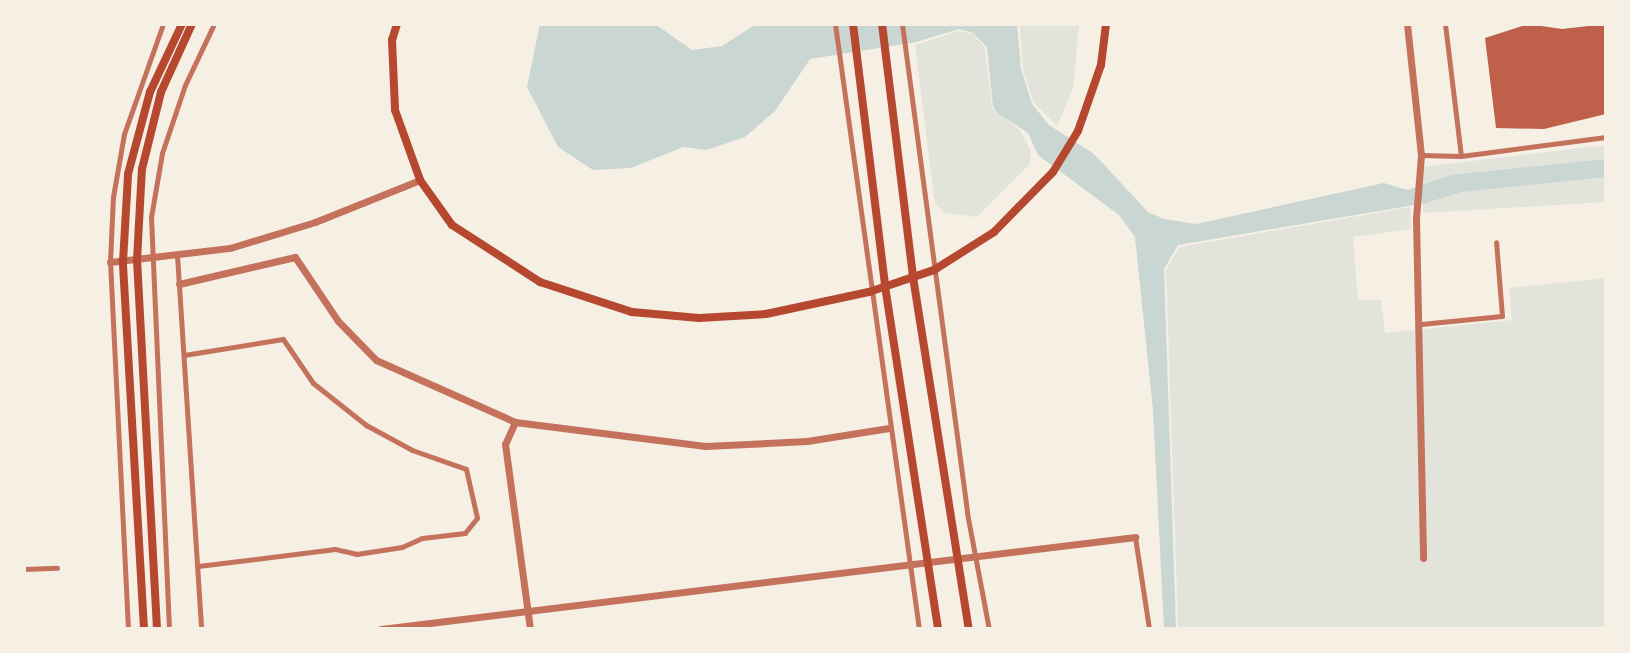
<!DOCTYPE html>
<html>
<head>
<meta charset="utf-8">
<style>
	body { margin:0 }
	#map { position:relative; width:1630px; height:653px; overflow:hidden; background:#f6efe4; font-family:"PT Sans Narrow",sans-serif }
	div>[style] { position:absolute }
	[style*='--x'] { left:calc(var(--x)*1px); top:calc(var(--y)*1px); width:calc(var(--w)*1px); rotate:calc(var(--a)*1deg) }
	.green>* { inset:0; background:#e2e4dc }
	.water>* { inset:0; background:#c9d6d2 }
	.building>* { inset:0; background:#bf614a }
	.minor>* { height:5px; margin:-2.5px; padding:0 2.5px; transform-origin:2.5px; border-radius:2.5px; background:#c5725c }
	.tertiary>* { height:7px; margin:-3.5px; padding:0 3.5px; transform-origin:3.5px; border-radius:3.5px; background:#c5725c }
	.secondary>* { height:8px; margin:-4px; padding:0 4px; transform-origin:4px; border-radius:4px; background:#b5482f }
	span { translate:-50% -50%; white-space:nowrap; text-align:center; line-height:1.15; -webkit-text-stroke:6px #f6efe4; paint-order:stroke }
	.frame { position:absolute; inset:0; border:26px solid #f6efe4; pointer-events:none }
</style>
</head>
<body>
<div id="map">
	<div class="green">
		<i style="clip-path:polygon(1020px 24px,1079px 24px,1073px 89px,1057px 126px,1034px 103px,1023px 70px)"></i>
		<i style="clip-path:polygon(959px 31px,973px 34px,985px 48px,992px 108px,1019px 129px,1031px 151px,1030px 164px,977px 217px,945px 213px,935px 204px,915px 45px)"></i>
		<i style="clip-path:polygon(1606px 145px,1606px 202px,1423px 213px,1421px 167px)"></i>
		<i style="clip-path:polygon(1410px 207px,1411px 229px,1353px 237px,1358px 300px,1381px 300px,1385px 333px,1512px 320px,1509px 288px,1606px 278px,1605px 629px,1178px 629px,1166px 270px,1179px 247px)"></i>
	</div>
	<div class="water">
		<i style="clip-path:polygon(540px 24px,655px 24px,692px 50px,722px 46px,756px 24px,1017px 24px,1021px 69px,1032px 104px,1049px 125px,1094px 154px,1148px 212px,1164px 219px,1196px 224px,1384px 183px,1408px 190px,1451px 175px,1606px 159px,1606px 177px,1461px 192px,1426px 203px,1178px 245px,1164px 269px,1176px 629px,1164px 629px,1153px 410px,1135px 237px,1119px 215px,1038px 155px,1028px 133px,999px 114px,993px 107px,987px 47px,973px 33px,959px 29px,916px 42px,810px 59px,775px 111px,745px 137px,707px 150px,683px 147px,631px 168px,593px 170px,558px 147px,527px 87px)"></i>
	</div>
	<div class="building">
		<i style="clip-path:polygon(1528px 24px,1562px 29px,1606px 24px,1606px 114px,1544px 129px,1496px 128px,1485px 38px)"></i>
	</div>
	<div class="minor">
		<i style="--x:835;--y:24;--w:611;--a:82.1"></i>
		<i style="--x:902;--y:24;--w:493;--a:82.4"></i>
		<i style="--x:967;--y:513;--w:118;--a:79.3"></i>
		<i style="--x:1445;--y:24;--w:133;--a:83.1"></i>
		<i style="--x:1421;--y:155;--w:40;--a:1.4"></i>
		<i style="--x:1461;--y:156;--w:146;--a:-7.5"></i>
		<i style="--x:177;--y:255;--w:375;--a:86.3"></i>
		<i style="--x:1421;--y:324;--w:81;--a:-5.6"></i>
		<i style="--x:1502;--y:316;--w:74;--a:-94.6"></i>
		<i style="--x:184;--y:355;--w:100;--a:-9.2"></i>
		<i style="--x:283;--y:339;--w:53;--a:55.7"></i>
		<i style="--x:313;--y:383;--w:68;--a:38.4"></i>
		<i style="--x:366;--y:425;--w:52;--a:28.5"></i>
		<i style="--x:412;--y:450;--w:57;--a:19.4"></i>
		<i style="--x:466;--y:469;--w:50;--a:77.3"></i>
		<i style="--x:477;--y:518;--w:19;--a:129"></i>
		<i style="--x:465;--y:533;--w:43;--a:173.4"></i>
		<i style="--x:422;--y:538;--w:22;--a:156"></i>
		<i style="--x:402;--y:547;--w:46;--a:171.2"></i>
		<i style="--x:357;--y:554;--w:23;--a:-167"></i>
		<i style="--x:335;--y:549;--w:138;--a:172.9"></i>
		<i style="--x:1135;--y:537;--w:93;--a:81.3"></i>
		<i style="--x:24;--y:569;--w:33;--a:-2"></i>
		<i style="--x:128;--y:629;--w:367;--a:-92.8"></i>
		<i style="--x:110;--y:262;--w:65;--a:-87.4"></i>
		<i style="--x:113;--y:197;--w:64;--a:-80.1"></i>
		<i style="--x:124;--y:134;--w:117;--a:-70.5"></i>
		<i style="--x:169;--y:629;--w:412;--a:-92.5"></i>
		<i style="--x:151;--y:217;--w:65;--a:-80.2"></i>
		<i style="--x:162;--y:153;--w:72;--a:-71.3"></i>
		<i style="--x:185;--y:85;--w:68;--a:-64.6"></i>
	</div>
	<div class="tertiary">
		<i style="--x:1407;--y:24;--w:132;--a:83.9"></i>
		<i style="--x:1421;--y:155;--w:64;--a:94.5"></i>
		<i style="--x:1416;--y:219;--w:339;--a:88.8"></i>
		<i style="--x:110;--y:262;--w:121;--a:-6.7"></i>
		<i style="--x:230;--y:248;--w:89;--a:-17"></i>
		<i style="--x:315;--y:222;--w:113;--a:-21.8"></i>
		<i style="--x:179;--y:284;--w:119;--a:-13.1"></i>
		<i style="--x:295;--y:257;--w:77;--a:56.1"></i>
		<i style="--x:338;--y:321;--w:54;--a:45.7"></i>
		<i style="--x:376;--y:360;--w:152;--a:24"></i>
		<i style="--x:515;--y:422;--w:192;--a:7.2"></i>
		<i style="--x:705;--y:446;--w:102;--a:-2.8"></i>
		<i style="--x:807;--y:441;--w:83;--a:-9"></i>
		<i style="--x:515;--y:422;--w:24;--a:114"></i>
		<i style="--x:505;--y:444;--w:187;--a:82.3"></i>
		<i style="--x:381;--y:629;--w:760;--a:-6.96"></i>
	</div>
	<div class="secondary">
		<i style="--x:397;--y:24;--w:17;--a:107"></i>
		<i style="--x:392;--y:40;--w:70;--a:87.5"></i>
		<i style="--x:395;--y:110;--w:74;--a:70.3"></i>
		<i style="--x:420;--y:180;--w:55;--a:54.6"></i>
		<i style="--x:452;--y:225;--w:105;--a:32.9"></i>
		<i style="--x:540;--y:282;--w:97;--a:18.1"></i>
		<i style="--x:632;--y:312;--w:67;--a:5.1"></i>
		<i style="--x:699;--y:318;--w:67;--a:-3.4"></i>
		<i style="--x:766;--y:314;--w:105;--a:-12.1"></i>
		<i style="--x:869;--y:292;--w:69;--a:-18.7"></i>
		<i style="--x:934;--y:270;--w:71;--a:-32.3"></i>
		<i style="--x:994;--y:232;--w:84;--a:-45.5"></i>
		<i style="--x:1053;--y:172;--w:48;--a:-58.6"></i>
		<i style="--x:1078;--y:131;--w:70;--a:-70.8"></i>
		<i style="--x:1101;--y:65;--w:41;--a:-83"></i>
		<i style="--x:853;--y:24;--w:264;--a:83"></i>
		<i style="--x:885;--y:286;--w:347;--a:81.2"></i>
		<i style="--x:882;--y:24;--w:255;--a:83"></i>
		<i style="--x:913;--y:277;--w:356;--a:81"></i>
		<i style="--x:144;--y:629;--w:368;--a:-93.3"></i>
		<i style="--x:123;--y:262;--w:88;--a:-86.7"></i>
		<i style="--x:128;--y:174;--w:85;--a:-75"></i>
		<i style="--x:150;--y:92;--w:75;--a:-64.8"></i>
		<i style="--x:157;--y:629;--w:370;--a:-93.1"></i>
		<i style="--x:137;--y:260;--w:91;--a:-86.9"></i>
		<i style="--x:142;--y:169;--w:79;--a:-76.1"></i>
		<i style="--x:161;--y:92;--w:75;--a:-65.5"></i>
	</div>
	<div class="frame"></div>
</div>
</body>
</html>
